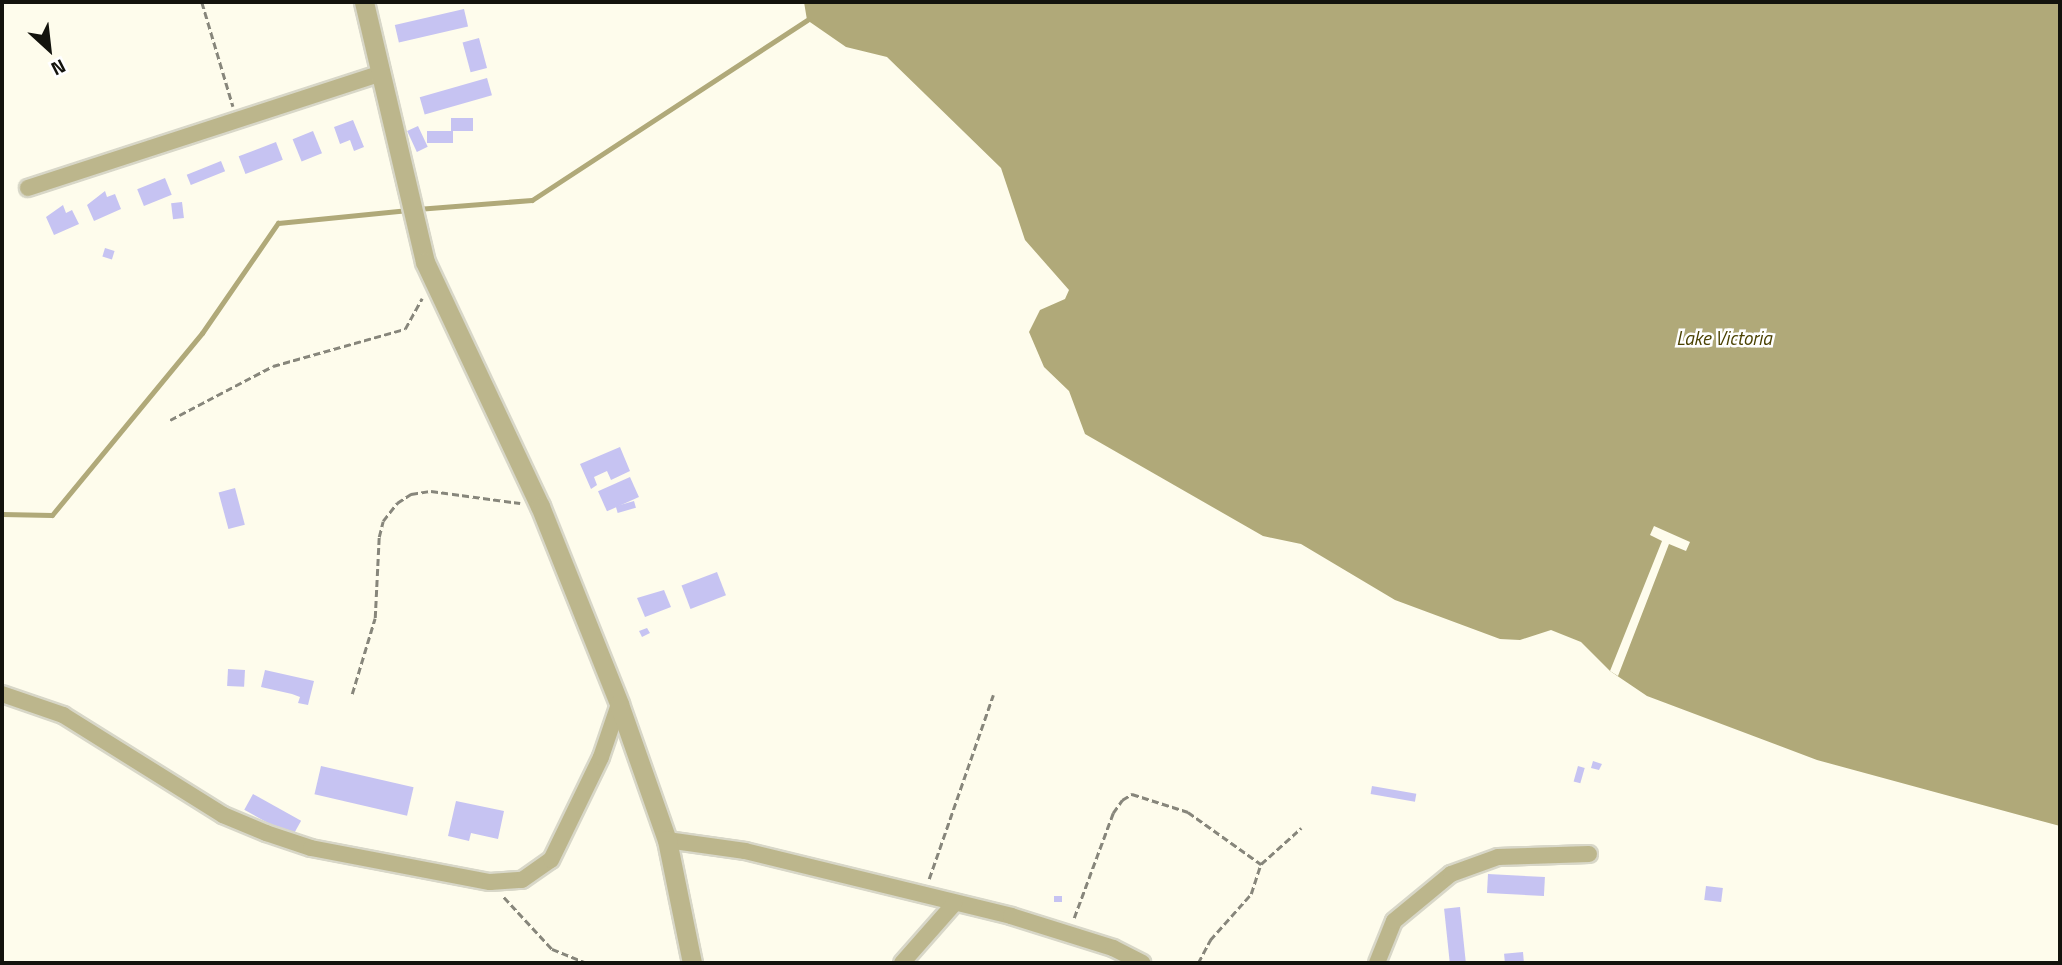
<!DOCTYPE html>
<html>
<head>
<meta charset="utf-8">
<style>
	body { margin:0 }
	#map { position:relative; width:2062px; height:965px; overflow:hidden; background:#fefcec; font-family:"Titillium Web",sans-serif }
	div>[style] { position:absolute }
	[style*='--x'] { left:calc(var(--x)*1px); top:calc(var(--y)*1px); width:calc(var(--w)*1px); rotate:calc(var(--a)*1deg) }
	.water>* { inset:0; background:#b0a979 }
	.pier>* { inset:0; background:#fefcec }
	.stream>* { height:5px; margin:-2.5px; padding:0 2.5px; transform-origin:2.5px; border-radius:2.5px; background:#b0a979 }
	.building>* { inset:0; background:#c6c3f2; transform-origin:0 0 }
	.path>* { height:2.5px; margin-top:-1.25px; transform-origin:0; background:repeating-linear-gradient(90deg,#87867b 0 7px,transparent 0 10.5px) }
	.roads { filter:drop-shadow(2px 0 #d8d7c8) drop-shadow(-2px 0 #d8d7c8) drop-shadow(0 2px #d8d7c8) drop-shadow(0 -2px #d8d7c8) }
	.minor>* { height:16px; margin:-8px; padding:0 8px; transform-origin:8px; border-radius:8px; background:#bcb68c }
	.tertiary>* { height:19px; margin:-9.5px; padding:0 9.5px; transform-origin:9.5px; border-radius:9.5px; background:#bcb68c }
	span { translate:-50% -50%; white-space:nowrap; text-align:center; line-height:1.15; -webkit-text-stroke:5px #fff; paint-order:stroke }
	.water-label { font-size:19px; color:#4b4203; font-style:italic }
	.frame { position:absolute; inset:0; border:4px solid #13130d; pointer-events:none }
	.north { position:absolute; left:14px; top:14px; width:70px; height:70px; -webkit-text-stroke:5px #fff; paint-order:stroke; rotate:153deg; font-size:19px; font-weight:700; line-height:28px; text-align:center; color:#13130d }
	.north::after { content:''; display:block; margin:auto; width:24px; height:32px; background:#13130d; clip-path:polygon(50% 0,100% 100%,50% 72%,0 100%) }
</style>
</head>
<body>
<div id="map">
	<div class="water">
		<i style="clip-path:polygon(804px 2px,2060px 2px,2060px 826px,1817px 760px,1647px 696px,1610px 671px,1581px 642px,1551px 630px,1520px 640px,1500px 639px,1395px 600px,1301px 544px,1263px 536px,1085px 434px,1069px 391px,1044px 367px,1029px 332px,1040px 310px,1065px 299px,1069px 290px,1025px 240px,1001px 168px,887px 57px,846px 47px,807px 20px)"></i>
	</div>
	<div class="pier">
		<i style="clip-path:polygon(1654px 526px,1690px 542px,1686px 551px,1669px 544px,1618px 676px,1610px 671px,1662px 541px,1650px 535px)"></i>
	</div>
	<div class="stream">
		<i style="--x:417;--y:209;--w:115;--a:-4.5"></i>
		<i style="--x:532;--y:200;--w:329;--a:-33.2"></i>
		<i style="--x:2;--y:514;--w:50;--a:1.1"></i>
		<i style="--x:52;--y:515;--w:236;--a:-50.5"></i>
		<i style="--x:202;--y:333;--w:134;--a:-55.4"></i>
		<i style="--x:278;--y:223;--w:131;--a:-5.7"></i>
	</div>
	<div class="building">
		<i style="left:464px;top:9px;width:18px;height:71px;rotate:77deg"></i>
		<i style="left:479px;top:38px;width:31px;height:17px;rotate:75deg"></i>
		<i style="left:487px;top:78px;width:18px;height:70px;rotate:74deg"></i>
		<i style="clip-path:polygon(451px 118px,473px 118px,473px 131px,453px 131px,453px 143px,427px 143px,427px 131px,451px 131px)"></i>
		<i style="clip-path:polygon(353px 120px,364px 147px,354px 151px,350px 140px,340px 144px,334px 127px)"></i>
		<i style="left:418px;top:126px;width:23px;height:12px;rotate:65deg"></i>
		<i style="left:313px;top:131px;width:24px;height:22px;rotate:68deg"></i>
		<i style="left:276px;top:142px;width:19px;height:40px;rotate:69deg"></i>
		<i style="left:221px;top:161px;width:11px;height:37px;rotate:68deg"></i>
		<i style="left:165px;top:178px;width:18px;height:30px;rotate:68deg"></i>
		<i style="clip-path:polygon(105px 191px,107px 197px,115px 194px,121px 209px,94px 221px,87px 205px)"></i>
		<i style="left:182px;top:202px;width:16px;height:11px;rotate:83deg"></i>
		<i style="clip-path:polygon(63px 205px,66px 213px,72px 210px,79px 224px,54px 235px,46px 217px)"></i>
		<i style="left:105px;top:248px;width:10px;height:9px;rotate:17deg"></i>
		<i style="clip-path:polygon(620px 447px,630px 471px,611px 480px,607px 471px,594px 477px,597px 485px,591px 489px,580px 464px)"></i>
		<i style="left:630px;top:477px;width:22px;height:35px;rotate:66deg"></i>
		<i style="left:235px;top:488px;width:38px;height:17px;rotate:75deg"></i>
		<i style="left:634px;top:501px;width:7px;height:19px;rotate:74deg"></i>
		<i style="left:717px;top:572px;width:25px;height:38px;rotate:69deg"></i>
		<i style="clip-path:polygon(664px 590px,671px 607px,645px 617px,637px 598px)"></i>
		<i style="clip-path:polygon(647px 628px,650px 633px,642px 637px,639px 631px)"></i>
		<i style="left:228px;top:669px;width:17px;height:17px;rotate:3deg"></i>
		<i style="clip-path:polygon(265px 670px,314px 681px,308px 705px,298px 703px,300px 697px,292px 694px,261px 687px)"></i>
		<i style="clip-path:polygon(1593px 761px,1602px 764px,1599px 770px,1591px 768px)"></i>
		<i style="left:321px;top:766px;width:95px;height:29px;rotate:13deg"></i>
		<i style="left:1578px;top:766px;width:7px;height:16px;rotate:16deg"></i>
		<i style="left:1372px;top:786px;width:45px;height:8px;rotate:10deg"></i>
		<i style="left:253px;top:794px;width:55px;height:18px;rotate:29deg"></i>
		<i style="clip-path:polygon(456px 801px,504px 811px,498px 839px,471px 833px,469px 841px,448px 836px)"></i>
		<i style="left:1488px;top:874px;width:57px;height:19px;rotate:3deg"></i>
		<i style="left:1706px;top:886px;width:17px;height:14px;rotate:7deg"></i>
		<i style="left:1054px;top:896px;width:8px;height:6px"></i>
		<i style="left:1460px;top:907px;width:56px;height:16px;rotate:84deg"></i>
		<i style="left:1523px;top:952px;width:11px;height:19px;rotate:85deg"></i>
	</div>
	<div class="path">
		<i style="--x:202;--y:2;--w:109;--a:73.4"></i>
		<i style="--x:170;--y:420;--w:116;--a:-27.7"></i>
		<i style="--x:273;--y:366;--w:137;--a:-15.7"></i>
		<i style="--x:405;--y:329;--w:35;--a:-61"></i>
		<i style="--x:352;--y:694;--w:79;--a:-73.2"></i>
		<i style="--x:375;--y:618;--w:81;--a:-87.2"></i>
		<i style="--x:379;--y:537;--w:16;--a:-76"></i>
		<i style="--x:383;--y:521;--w:23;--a:-52"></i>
		<i style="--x:397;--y:503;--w:17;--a:-33"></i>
		<i style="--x:411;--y:494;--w:20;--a:-9"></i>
		<i style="--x:431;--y:491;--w:90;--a:7.7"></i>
		<i style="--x:929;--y:879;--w:195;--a:-70.8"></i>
		<i style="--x:504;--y:897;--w:71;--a:47.3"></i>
		<i style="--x:552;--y:949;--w:38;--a:22"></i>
		<i style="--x:1074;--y:918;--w:112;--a:-69.6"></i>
		<i style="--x:1113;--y:813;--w:16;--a:-55"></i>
		<i style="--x:1122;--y:800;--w:12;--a:-31"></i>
		<i style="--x:1132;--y:794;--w:59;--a:17.8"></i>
		<i style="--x:1188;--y:812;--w:90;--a:35.5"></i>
		<i style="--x:1198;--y:963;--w:26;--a:-62"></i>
		<i style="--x:1210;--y:940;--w:62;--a:-48.3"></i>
		<i style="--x:1251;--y:894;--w:32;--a:-72"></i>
		<i style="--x:1261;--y:864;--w:54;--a:-42"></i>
	</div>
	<div class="roads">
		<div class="minor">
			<i style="--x:28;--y:188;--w:371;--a:-18"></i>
			<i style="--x:2;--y:694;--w:65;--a:19"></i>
			<i style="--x:63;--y:715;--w:189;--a:32"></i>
			<i style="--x:223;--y:815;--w:47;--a:22.7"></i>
			<i style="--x:266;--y:833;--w:47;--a:18.4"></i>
			<i style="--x:311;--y:848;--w:182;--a:10.8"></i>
			<i style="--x:490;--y:882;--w:32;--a:-4"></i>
			<i style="--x:522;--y:880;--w:35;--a:-35"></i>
			<i style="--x:551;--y:860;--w:114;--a:-64.1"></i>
			<i style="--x:601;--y:757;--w:56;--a:-71.2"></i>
			<i style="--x:667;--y:840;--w:79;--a:8"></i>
			<i style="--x:745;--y:851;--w:274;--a:13.7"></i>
			<i style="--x:1011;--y:916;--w:107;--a:17.4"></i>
			<i style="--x:1113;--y:948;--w:33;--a:27"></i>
			<i style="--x:902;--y:963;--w:79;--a:-48.6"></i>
			<i style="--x:1377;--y:963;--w:45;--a:-68"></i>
			<i style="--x:1394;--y:921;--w:74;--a:-39.5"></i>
			<i style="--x:1451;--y:874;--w:50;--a:-19.9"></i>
			<i style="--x:1498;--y:857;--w:91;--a:-1.9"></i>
		</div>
		<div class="tertiary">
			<i style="--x:364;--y:2;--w:267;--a:76.8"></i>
			<i style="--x:425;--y:262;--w:270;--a:64.8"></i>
			<i style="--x:540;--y:506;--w:213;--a:68.2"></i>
			<i style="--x:619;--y:704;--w:144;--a:70.6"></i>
			<i style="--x:667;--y:840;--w:126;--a:78.5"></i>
		</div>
	</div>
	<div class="water-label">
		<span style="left:1724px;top:338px">Lake Victoria</span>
	</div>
	<div class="frame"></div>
	<div class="north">N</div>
</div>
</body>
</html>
